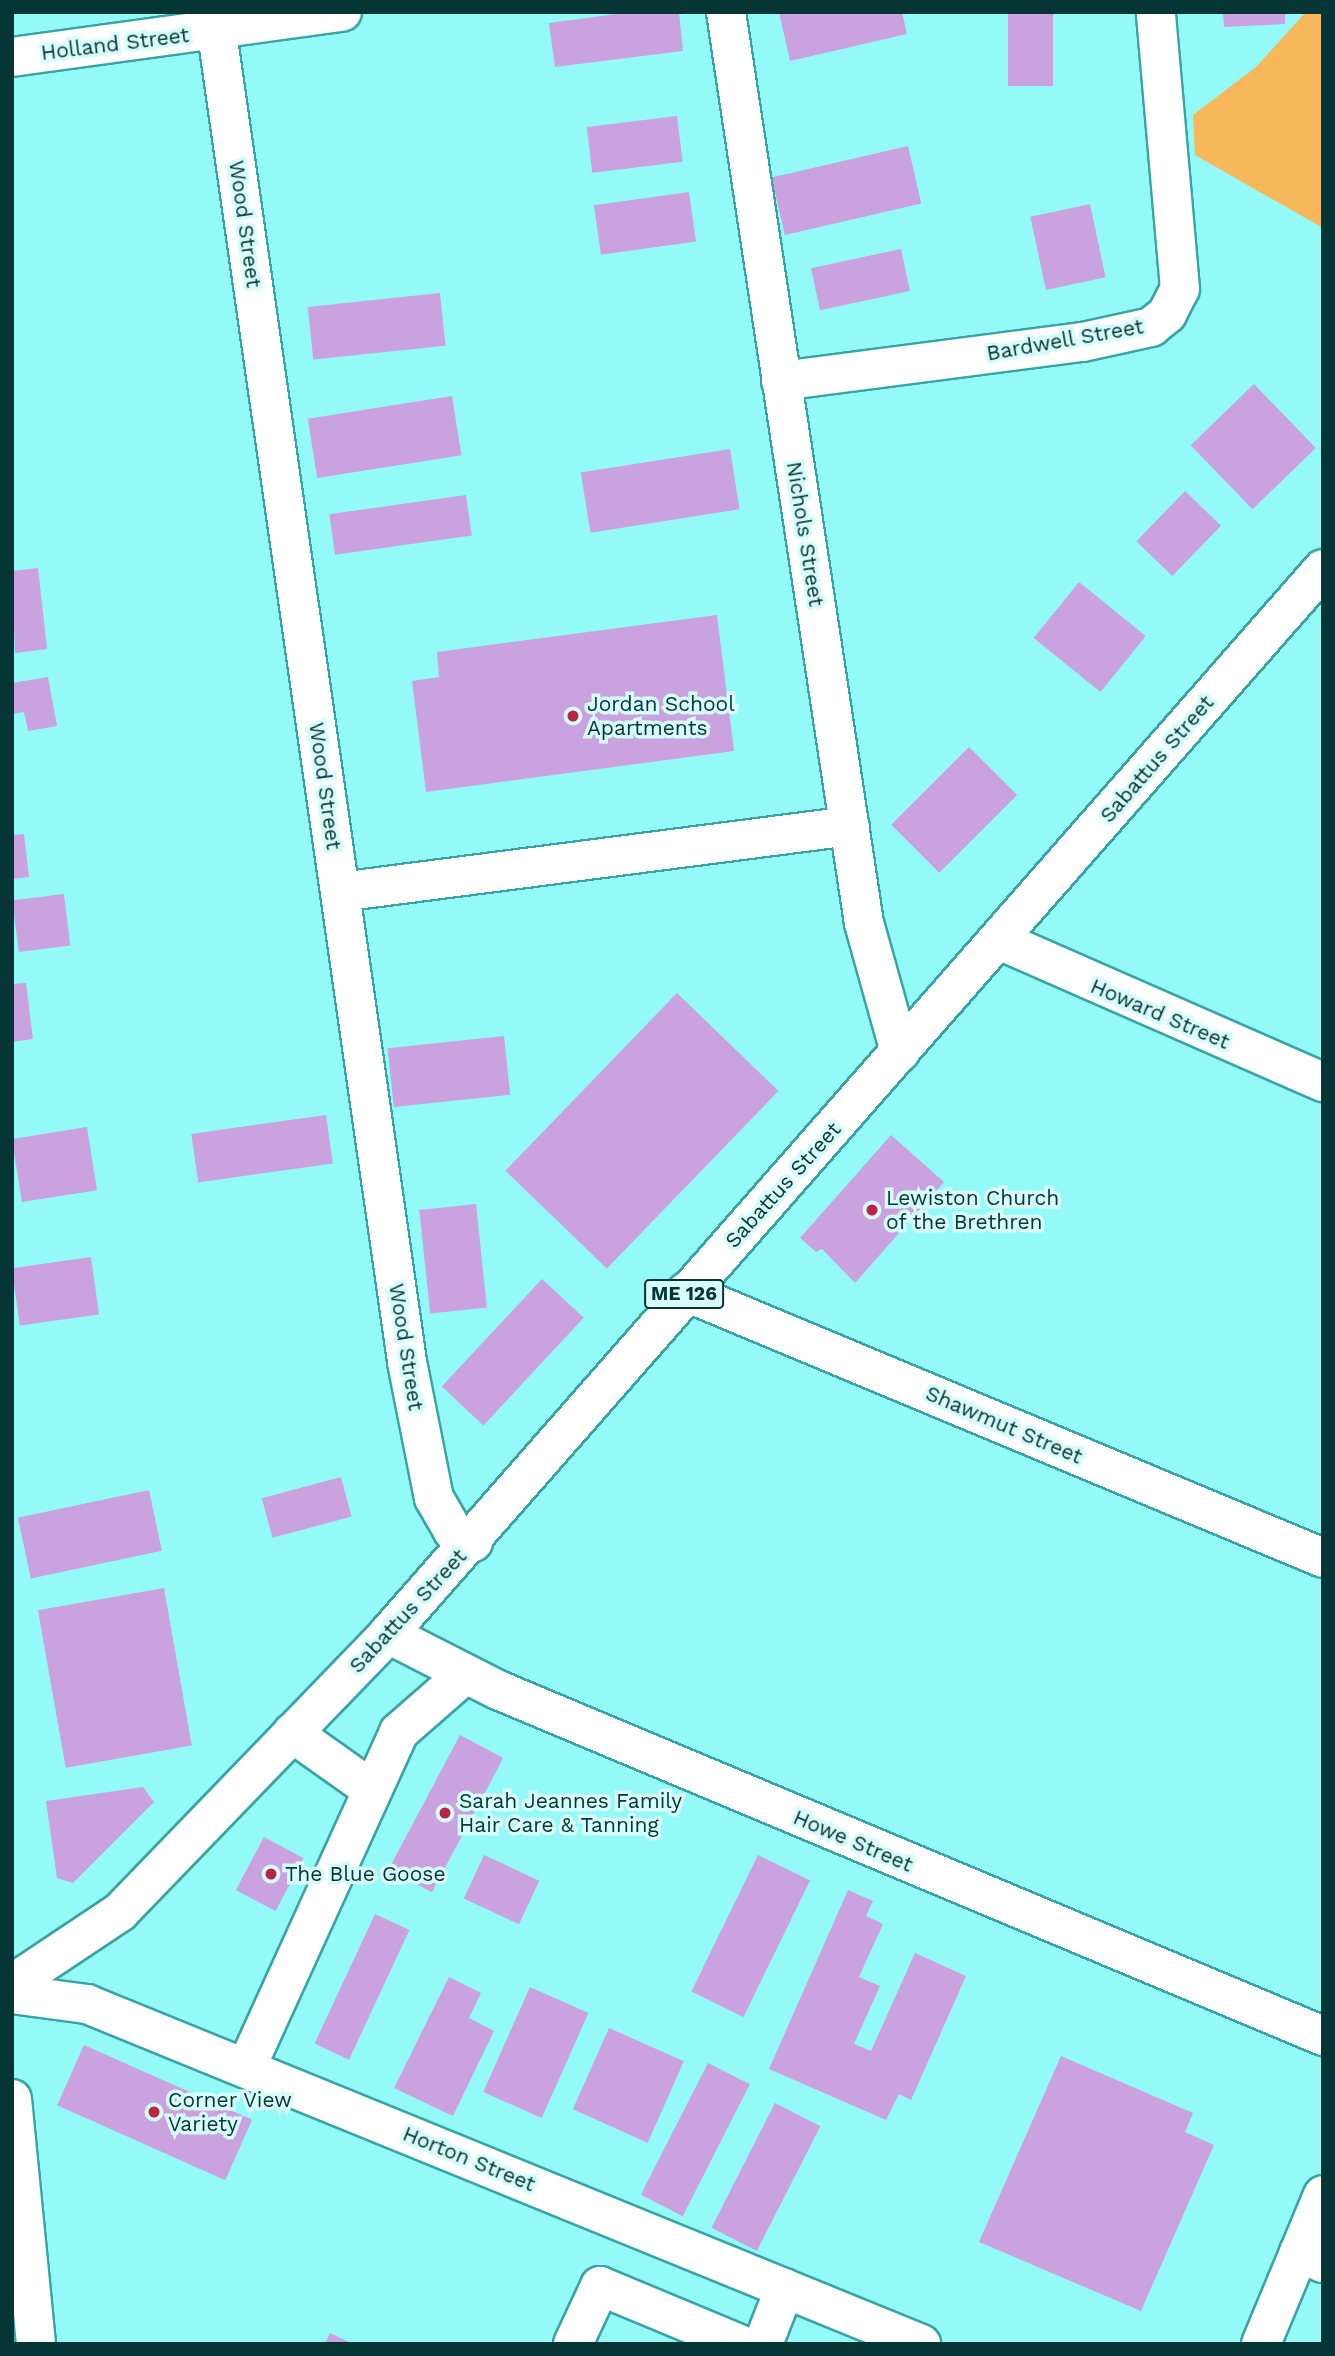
<!DOCTYPE html>
<html>
<head>
<meta charset="utf-8">
<style>
	body { margin:0 }
	#map { position:relative; width:1335px; height:2356px; overflow:hidden; background:#94faf8; font-family:"Work Sans",sans-serif }
	div>[style] { position:absolute }
	[style*='--x'] { left:calc(var(--x)*1px); top:calc(var(--y)*1px); width:calc(var(--w)*1px); rotate:calc(var(--a)*1deg) }
	.green>* { inset:0; background:#f7b75b }
	.building>* { inset:0; background:#caa2df; transform-origin:0 0 }
	.roads { filter:drop-shadow(2px 0 #39a4a3) drop-shadow(-2px 0 #39a4a3) drop-shadow(0 2px #39a4a3) drop-shadow(0 -2px #39a4a3) }
	.minor>* { height:38px; margin:-19px; padding:0 19px; transform-origin:19px; border-radius:19px; background:#fff }
	.major>* { height:38px; margin:-19px; padding:0 19px; transform-origin:19px; border-radius:19px; background:#fff }
	.dots>* { width:19px; height:19px; translate:-50% -50%; box-sizing:border-box; border:4px solid #d6fbfa; border-radius:50% }
	span { translate:-50% -50%; white-space:nowrap; text-align:center; line-height:1.15; -webkit-text-stroke:7px #d6fbfa; paint-order:stroke }
	.shield-label span { padding:2px 5px; background:#d6fbfa; border:2px solid; border-radius:5px; -webkit-text-stroke-width:0 }
	.shield-label { font-size:19px; color:#053534; font-weight:700 }
	.street-label { font-size:21px; color:#053534 }
	.poi-label { font-size:21px; color:#053534 }
	.left { translate:0 -50%; text-align:left }
	.frame { position:absolute; inset:0; border:14px solid #053534; pointer-events:none }
</style>
</head>
<body>
<div id="map">
	<div class="green">
		<i style="clip-path:polygon(1306px 12px,1323px 12px,1323px 228px,1195px 155px,1193px 115px,1256px 67px)"></i>
	</div>
	<div class="building">
		<i style="clip-path:polygon(632px 12px,679px 12px,683px 51px,555px 67px,549px 23px)"></i>
		<i style="clip-path:polygon(779px 12px,902px 12px,907px 34px,790px 61px)"></i>
		<i style="left:1008px;top:12px;width:45px;height:74px"></i>
		<i style="clip-path:polygon(1223px 12px,1285px 12px,1285px 24px,1224px 27px)"></i>
		<i style="left:677px;top:116px;width:46px;height:91px;rotate:83deg"></i>
		<i style="left:908px;top:146px;width:59px;height:140px;rotate:77deg"></i>
		<i style="left:689px;top:192px;width:50px;height:96px;rotate:82deg"></i>
		<i style="left:1090px;top:204px;width:75px;height:61px;rotate:78deg"></i>
		<i style="left:901px;top:249px;width:43px;height:92px;rotate:78deg"></i>
		<i style="left:440px;top:293px;width:53px;height:133px;rotate:84deg"></i>
		<i style="left:1254px;top:384px;width:89px;height:88px;rotate:46deg"></i>
		<i style="left:452px;top:396px;width:60px;height:146px;rotate:81deg"></i>
		<i style="left:730px;top:449px;width:61px;height:151px;rotate:81deg"></i>
		<i style="left:1185px;top:491px;width:50px;height:70px;rotate:44deg"></i>
		<i style="left:466px;top:495px;width:41px;height:138px;rotate:82deg"></i>
		<i style="clip-path:polygon(38px 568px,47px 649px,15px 653px,12px 571px)"></i>
		<i style="left:1079px;top:582px;width:86px;height:72px;rotate:39deg"></i>
		<i style="clip-path:polygon(717px 615px,734px 751px,426px 792px,412px 681px,439px 677px,437px 652px)"></i>
		<i style="clip-path:polygon(48px 677px,57px 726px,28px 731px,24px 712px,12px 714px,12px 683px)"></i>
		<i style="left:969px;top:747px;width:68px;height:110px;rotate:45deg"></i>
		<i style="clip-path:polygon(24px 834px,29px 877px,12px 879px,12px 835px)"></i>
		<i style="left:64px;top:894px;width:52px;height:52px;rotate:83deg"></i>
		<i style="clip-path:polygon(26px 983px,33px 1039px,12px 1042px,12px 984px)"></i>
		<i style="left:677px;top:993px;width:141px;height:247px;rotate:44deg"></i>
		<i style="left:504px;top:1036px;width:59px;height:117px;rotate:84deg"></i>
		<i style="left:326px;top:1115px;width:49px;height:136px;rotate:82deg"></i>
		<i style="left:87px;top:1127px;width:64px;height:76px;rotate:81deg"></i>
		<i style="clip-path:polygon(891px 1135px,944px 1182px,855px 1283px,822px 1249px,816px 1252px,800px 1238px)"></i>
		<i style="left:476px;top:1204px;width:104px;height:57px;rotate:84deg"></i>
		<i style="left:91px;top:1257px;width:58px;height:80px;rotate:82deg"></i>
		<i style="left:542px;top:1279px;width:57px;height:147px;rotate:43deg"></i>
		<i style="left:341px;top:1477px;width:41px;height:82px;rotate:75deg"></i>
		<i style="left:149px;top:1490px;width:62px;height:134px;rotate:78deg"></i>
		<i style="left:164px;top:1588px;width:160px;height:128px;rotate:80deg"></i>
		<i style="left:460px;top:1735px;width:49px;height:152px;rotate:28deg"></i>
		<i style="clip-path:polygon(143px 1787px,154px 1802px,73px 1883px,57px 1878px,46px 1801px)"></i>
		<i style="left:264px;top:1837px;width:45px;height:60px;rotate:28deg"></i>
		<i style="left:484px;top:1855px;width:61px;height:48px;rotate:25deg"></i>
		<i style="left:758px;top:1855px;width:58px;height:152px;rotate:26deg"></i>
		<i style="clip-path:polygon(848px 1890px,873px 1901px,866px 1916px,883px 1924px,859px 1977px,880px 1986px,854px 2044px,871px 2051px,915px 1953px,966px 1976px,911px 2100px,899px 2094px,886px 2120px,769px 2069px)"></i>
		<i style="left:375px;top:1914px;width:38px;height:143px;rotate:25deg"></i>
		<i style="clip-path:polygon(449px 1977px,481px 1993px,469px 2018px,494px 2031px,453px 2116px,394px 2088px)"></i>
		<i style="left:530px;top:1987px;width:64px;height:115px;rotate:24deg"></i>
		<i style="left:609px;top:2028px;width:82px;height:89px;rotate:24deg"></i>
		<i style="left:84px;top:2045px;width:184px;height:66px;rotate:24deg"></i>
		<i style="clip-path:polygon(1061px 2056px,1193px 2113px,1185px 2132px,1214px 2145px,1141px 2311px,979px 2242px)"></i>
		<i style="left:708px;top:2063px;width:47px;height:148px;rotate:27deg"></i>
		<i style="left:775px;top:2103px;width:51px;height:140px;rotate:27deg"></i>
		<i style="clip-path:polygon(330px 2333px,353px 2344px,325px 2344px)"></i>
	</div>
	<div class="roads">
		<div class="minor">
			<i style="--x:214;--y:12;--w:1364;--a:81.86"></i>
			<i style="--x:407;--y:1362;--w:139;--a:78.8"></i>
			<i style="--x:434;--y:1498;--w:38;--a:60"></i>
			<i style="--x:453;--y:1531;--w:23;--a:29"></i>
			<i style="--x:726;--y:12;--w:921;--a:81.39"></i>
			<i style="--x:864;--y:923;--w:134;--a:74.4"></i>
			<i style="--x:12;--y:57;--w:333;--a:-7.8"></i>
			<i style="--x:781;--y:381;--w:305;--a:-7.4"></i>
			<i style="--x:1083;--y:342;--w:70;--a:-12.4"></i>
			<i style="--x:1151;--y:327;--w:21;--a:-39"></i>
			<i style="--x:1167;--y:314;--w:28;--a:-63"></i>
			<i style="--x:1180;--y:289;--w:278;--a:-95"></i>
			<i style="--x:340;--y:892;--w:514;--a:-7.37"></i>
			<i style="--x:999;--y:940;--w:354;--a:23.7"></i>
			<i style="--x:686;--y:1292;--w:690;--a:22.66"></i>
			<i style="--x:388;--y:1634;--w:123;--a:27"></i>
			<i style="--x:498;--y:1690;--w:895;--a:22.75"></i>
			<i style="--x:292;--y:1733;--w:97;--a:35.3"></i>
			<i style="--x:12;--y:1994;--w:76;--a:7.6"></i>
			<i style="--x:87;--y:2004;--w:901;--a:22.18"></i>
			<i style="--x:246;--y:2068;--w:369;--a:-65.5"></i>
			<i style="--x:399;--y:1732;--w:86;--a:-41.2"></i>
			<i style="--x:12;--y:2099;--w:246;--a:84.4"></i>
			<i style="--x:1299;--y:2252;--w:26;--a:25"></i>
			<i style="--x:573;--y:2344;--w:64;--a:-65"></i>
			<i style="--x:600;--y:2286;--w:151;--a:22.6"></i>
			<i style="--x:763;--y:2344;--w:60;--a:-68.6"></i>
		</div>
		<div class="major">
			<i style="--x:12;--y:1984;--w:130;--a:-33.7"></i>
			<i style="--x:120;--y:1912;--w:386;--a:-46"></i>
			<i style="--x:388;--y:1634;--w:1417;--a:-48.72"></i>
			<i style="--x:1261;--y:2344;--w:161;--a:-67.4"></i>
		</div>
	</div>
	<div class="dots">
		<i style="left:573px;top:716px;background:#b72547"></i>
		<i style="left:872px;top:1210px;background:#b72547"></i>
		<i style="left:445px;top:1813px;background:#b72547"></i>
		<i style="left:271px;top:1874px;background:#b72547"></i>
		<i style="left:154px;top:2112px;background:#b72547"></i>
	</div>
	<div class="shield-label">
		<span style="left:684px;top:1294px">ME 126</span>
	</div>
	<div class="street-label">
		<span style="left:115px;top:44px;rotate:-7deg">Holland Street</span>
		<span style="left:245px;top:224px;rotate:82deg">Wood Street</span>
		<span style="left:1065px;top:340px;rotate:-10deg">Bardwell Street</span>
		<span style="left:805px;top:534px;rotate:81deg">Nichols Street</span>
		<span style="left:1157px;top:759px;rotate:-49deg">Sabattus Street</span>
		<span style="left:325px;top:786px;rotate:82deg">Wood Street</span>
		<span style="left:1160px;top:1014px;rotate:23deg">Howard Street</span>
		<span style="left:783px;top:1185px;rotate:-48deg">Sabattus Street</span>
		<span style="left:406px;top:1347px;rotate:81deg">Wood Street</span>
		<span style="left:1004px;top:1425px;rotate:23deg">Shawmut Street</span>
		<span style="left:408px;top:1611px;rotate:-47deg">Sabattus Street</span>
		<span style="left:853px;top:1841px;rotate:23deg">Howe Street</span>
		<span style="left:469px;top:2159px;rotate:22deg">Horton Street</span>
	</div>
	<div class="poi-label">
		<span class="left" style="left:587px;top:716px">Jordan School<br>Apartments</span>
		<span class="left" style="left:886px;top:1210px">Lewiston Church<br>of the Brethren</span>
		<span class="left" style="left:459px;top:1813px">Sarah Jeannes Family<br>Hair Care &amp; Tanning</span>
		<span class="left" style="left:285px;top:1874px">The Blue Goose</span>
		<span class="left" style="left:168px;top:2112px">Corner View<br>Variety</span>
	</div>
	<div class="frame"></div>
</div>
</body>
</html>
